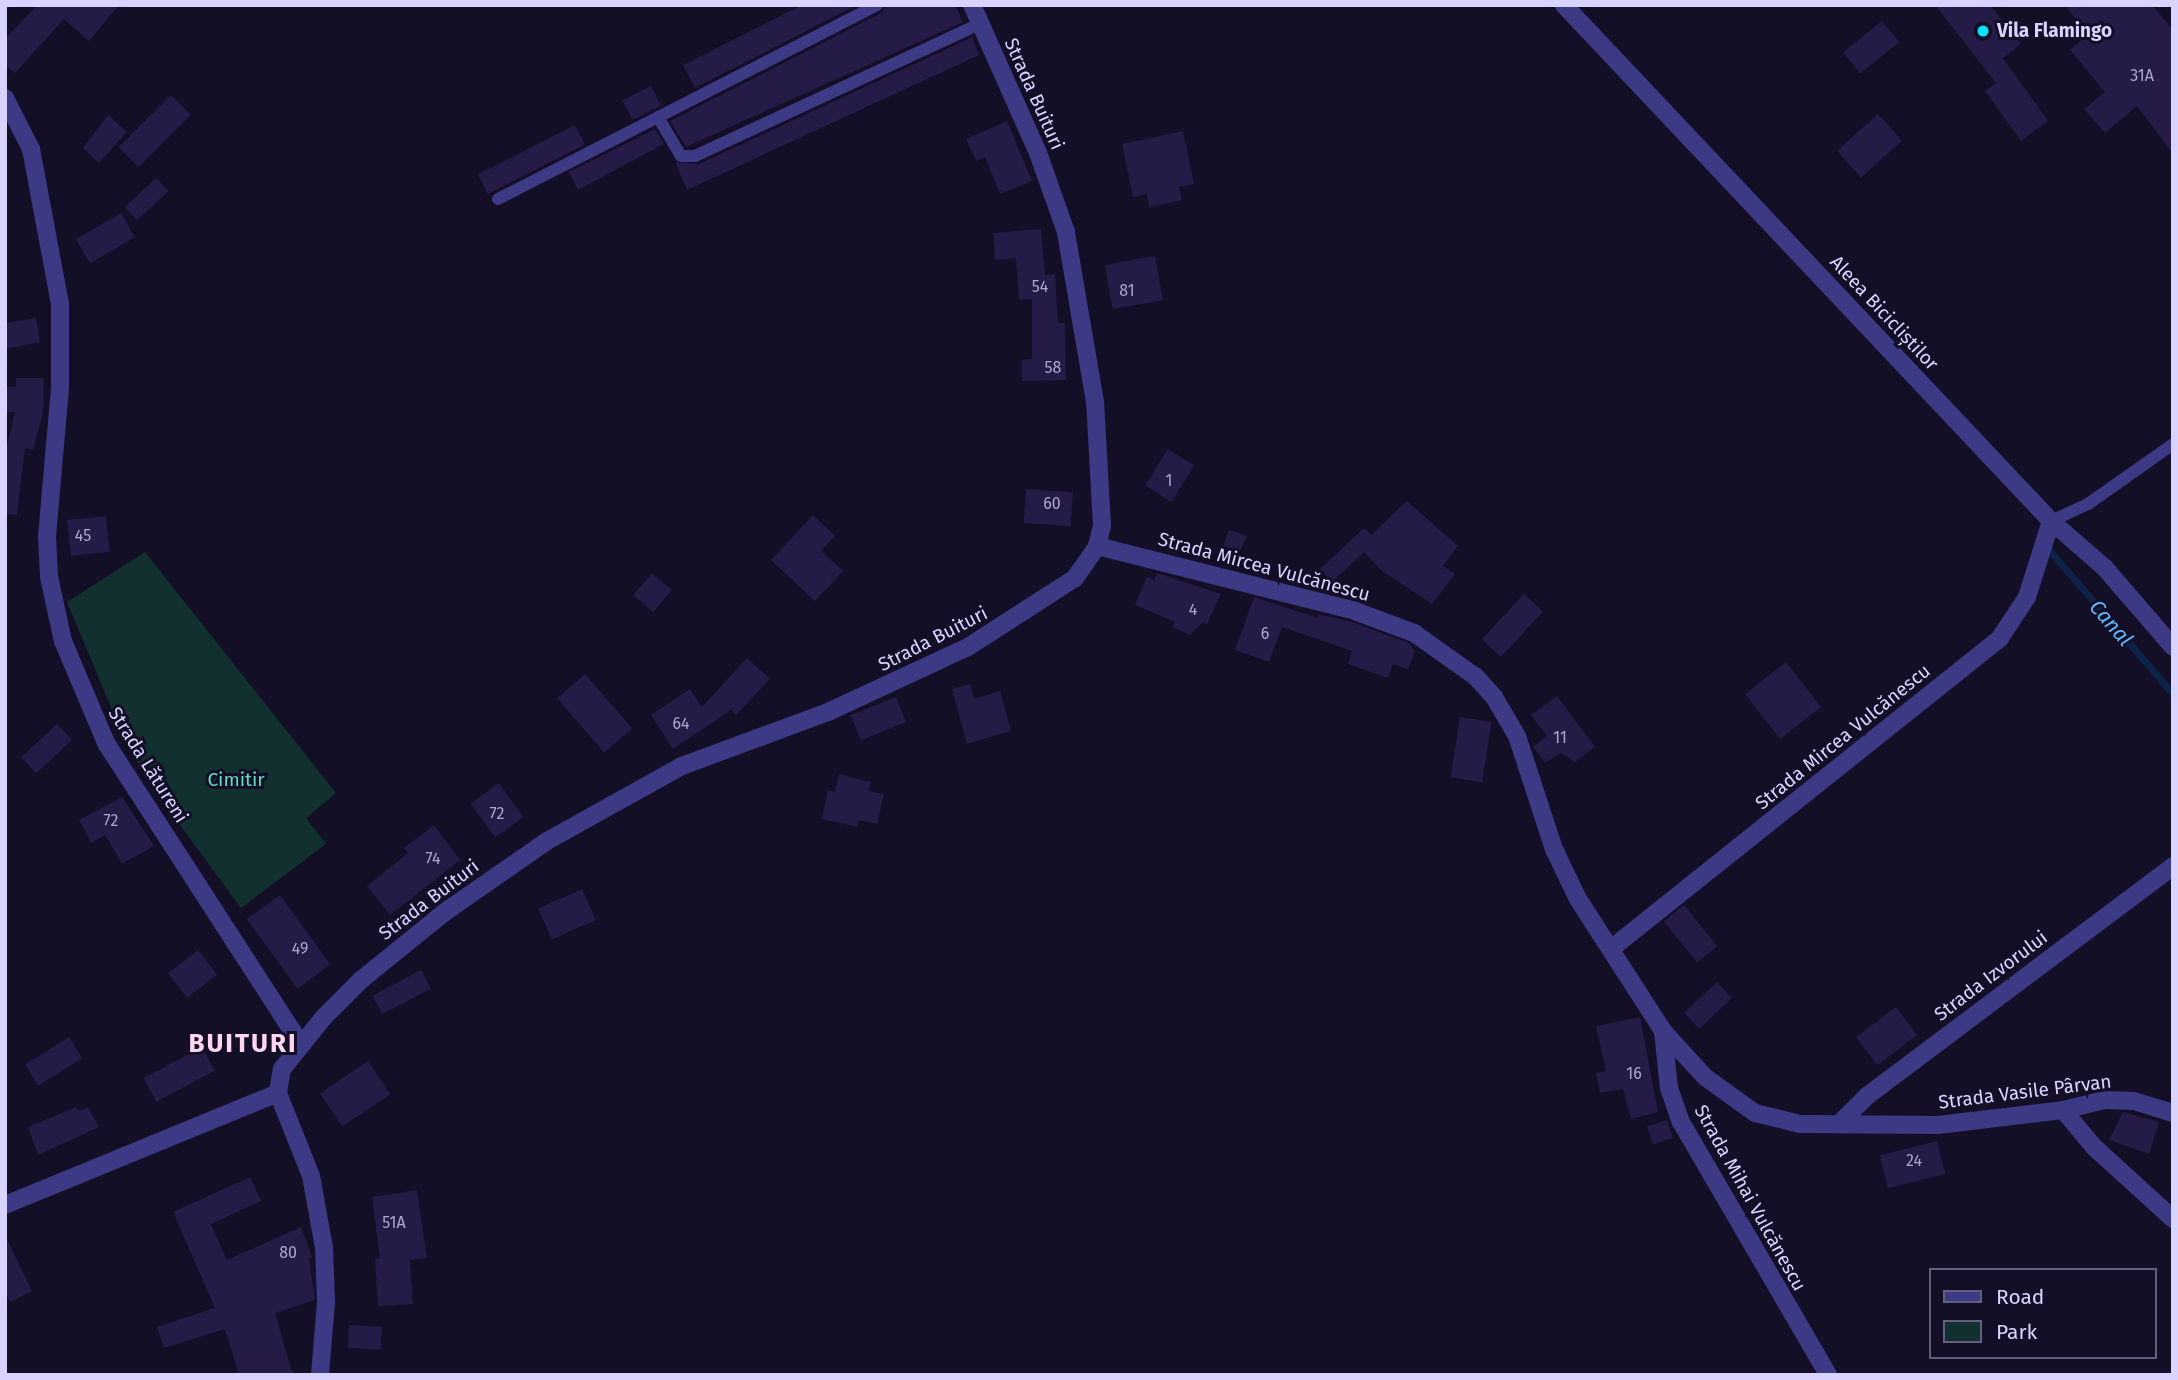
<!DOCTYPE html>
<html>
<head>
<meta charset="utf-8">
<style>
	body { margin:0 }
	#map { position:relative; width:2178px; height:1380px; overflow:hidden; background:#130f26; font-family:"Fira Sans",sans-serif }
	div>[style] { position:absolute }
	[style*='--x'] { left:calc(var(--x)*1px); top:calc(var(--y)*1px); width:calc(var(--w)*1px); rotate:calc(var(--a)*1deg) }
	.green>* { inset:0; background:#12302f }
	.stream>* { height:7px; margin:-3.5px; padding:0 3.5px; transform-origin:3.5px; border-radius:3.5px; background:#0c2248 }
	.building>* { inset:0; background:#241b47; transform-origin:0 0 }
	.service>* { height:12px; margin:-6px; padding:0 6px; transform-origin:6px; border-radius:6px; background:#3d3a85 }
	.minor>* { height:18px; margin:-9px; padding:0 9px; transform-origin:9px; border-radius:9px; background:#3d3a85 }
	.dots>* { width:19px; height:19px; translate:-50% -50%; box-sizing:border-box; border:4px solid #130f26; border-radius:50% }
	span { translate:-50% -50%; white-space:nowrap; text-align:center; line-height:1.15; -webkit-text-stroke:6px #130f26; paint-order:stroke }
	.number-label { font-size:16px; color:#aca6d1 }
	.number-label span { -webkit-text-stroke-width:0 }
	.poi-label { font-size:19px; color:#d9d4ff; font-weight:700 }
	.left { translate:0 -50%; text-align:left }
	.street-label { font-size:19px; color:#d9d4ff }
	.park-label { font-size:19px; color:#5fe0c0 }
	.water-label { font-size:21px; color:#62b6ff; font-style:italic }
	.district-label { font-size:26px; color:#ffd6f0; font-weight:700; letter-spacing:2px }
	.frame { position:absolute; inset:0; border:7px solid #d9d4ff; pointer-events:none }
	.legend { position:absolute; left:1929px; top:1268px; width:228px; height:91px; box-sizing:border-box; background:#130f26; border:2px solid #625e7d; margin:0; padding:9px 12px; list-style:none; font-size:21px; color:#d9d4ff }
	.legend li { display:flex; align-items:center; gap:14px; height:35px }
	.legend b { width:35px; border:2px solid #625e7d }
</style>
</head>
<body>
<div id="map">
	<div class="green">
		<i style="clip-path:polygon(145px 552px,336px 793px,306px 818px,326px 844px,241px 908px,155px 791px,125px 741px,67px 602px)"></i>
	</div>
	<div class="stream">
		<i style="--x:2050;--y:551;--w:189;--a:49.3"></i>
	</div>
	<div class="building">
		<i style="clip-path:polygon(37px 5px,119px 5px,89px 41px,64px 19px,15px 73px,5px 65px,5px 39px)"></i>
		<i style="clip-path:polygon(802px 5px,857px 5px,695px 88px,683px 65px)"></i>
		<i style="clip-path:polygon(886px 5px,955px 5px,963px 22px,686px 147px,670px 121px,881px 13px)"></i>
		<i style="clip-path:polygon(1935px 5px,1990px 5px,2021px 44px,2003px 58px,2048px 121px,2021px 141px,1985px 91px,1996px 83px)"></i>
		<i style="clip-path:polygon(2066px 5px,2152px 5px,2173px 30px,2173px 154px,2137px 106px,2105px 133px,2084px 109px,2105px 92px,2070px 50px,2086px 36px)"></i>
		<i style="left:1882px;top:21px;width:27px;height:50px;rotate:51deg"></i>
		<i style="clip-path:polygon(972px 37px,979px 55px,687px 190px,675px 162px,699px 164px)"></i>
		<i style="left:651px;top:86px;width:22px;height:32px;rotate:63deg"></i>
		<i style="left:171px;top:95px;width:28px;height:74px;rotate:45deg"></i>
		<i style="left:1878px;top:114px;width:36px;height:55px;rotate:48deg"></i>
		<i style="clip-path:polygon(108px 115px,127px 132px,99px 163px,83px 148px)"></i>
		<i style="clip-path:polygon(1007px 121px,1032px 181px,1000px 194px,985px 157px,976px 161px,966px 139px)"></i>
		<i style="left:575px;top:125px;width:22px;height:109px;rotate:63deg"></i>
		<i style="clip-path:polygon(655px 129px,664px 144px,578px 190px,569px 172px)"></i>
		<i style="clip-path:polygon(1183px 131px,1194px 184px,1179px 187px,1182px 200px,1149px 207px,1147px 194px,1133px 197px,1122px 144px)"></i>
		<i style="left:156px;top:178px;width:18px;height:43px;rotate:47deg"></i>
		<i style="left:121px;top:213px;width:28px;height:52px;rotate:60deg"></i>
		<i style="clip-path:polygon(1041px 229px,1045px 275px,1055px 274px,1058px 323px,1065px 323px,1066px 380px,1022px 381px,1022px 360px,1032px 359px,1032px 299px,1019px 300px,1016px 258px,995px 260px,993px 233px)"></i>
		<i style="left:1155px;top:256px;width:45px;height:51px;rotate:80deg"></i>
		<i style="clip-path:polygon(36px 318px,40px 342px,5px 349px,5px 323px)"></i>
		<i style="clip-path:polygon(16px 378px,44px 378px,43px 413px,33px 450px,25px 448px,17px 515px,5px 514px,5px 454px,15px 412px,5px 412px,5px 387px,16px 387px)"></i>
		<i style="left:1168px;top:449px;width:31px;height:43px;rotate:32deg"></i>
		<i style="left:1026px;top:489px;width:47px;height:34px;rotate:4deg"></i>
		<i style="clip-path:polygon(1407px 501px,1458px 546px,1443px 566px,1455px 574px,1432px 604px,1382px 571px,1364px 552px,1332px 582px,1320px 569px,1364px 528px,1371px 535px)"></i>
		<i style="clip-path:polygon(813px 515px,835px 536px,821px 551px,843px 571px,815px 601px,771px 560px)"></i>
		<i style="left:106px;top:516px;width:36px;height:39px;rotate:84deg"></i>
		<i style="clip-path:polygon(1229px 530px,1247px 536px,1238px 555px,1222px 550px)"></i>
		<i style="left:652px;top:573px;width:26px;height:29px;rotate:40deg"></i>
		<i style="clip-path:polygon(1157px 573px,1221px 594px,1207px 624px,1203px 622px,1190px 635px,1172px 627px,1175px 622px,1135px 605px,1147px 577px,1154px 580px)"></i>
		<i style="left:1524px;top:594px;width:26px;height:62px;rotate:43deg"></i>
		<i style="clip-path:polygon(1254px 597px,1317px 618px,1318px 614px,1352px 622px,1409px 643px,1415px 651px,1408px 669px,1393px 664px,1388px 678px,1348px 664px,1352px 651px,1282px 627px,1269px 662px,1235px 650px)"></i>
		<i style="clip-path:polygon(747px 658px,770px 679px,736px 715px,731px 710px,673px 749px,651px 715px,690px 689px,702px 707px)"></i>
		<i style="left:1786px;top:662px;width:57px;height:52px;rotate:52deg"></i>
		<i style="left:585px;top:674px;width:72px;height:37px;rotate:49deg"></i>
		<i style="clip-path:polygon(970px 684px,974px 699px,1000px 691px,1011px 731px,967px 744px,952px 689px)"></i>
		<i style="clip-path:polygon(1557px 696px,1595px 747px,1575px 762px,1561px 753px,1545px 763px,1533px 747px,1547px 736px,1531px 715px)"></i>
		<i style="left:896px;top:697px;width:27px;height:49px;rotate:68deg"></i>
		<i style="left:1460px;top:717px;width:32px;height:61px;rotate:9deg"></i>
		<i style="left:57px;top:724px;width:22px;height:49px;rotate:47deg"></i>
		<i style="clip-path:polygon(839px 774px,871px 782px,869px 791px,884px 794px,877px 824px,859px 820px,857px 827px,822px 819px,828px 790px,835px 792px)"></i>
		<i style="left:499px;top:783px;width:42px;height:35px;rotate:54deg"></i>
		<i style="clip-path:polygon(122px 797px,154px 846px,122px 864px,105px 835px,91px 843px,79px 820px)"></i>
		<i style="clip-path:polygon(434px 825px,460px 860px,390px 915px,367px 886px,408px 853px,404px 848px)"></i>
		<i style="left:582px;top:889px;width:34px;height:48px;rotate:66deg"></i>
		<i style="left:280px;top:895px;width:86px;height:41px;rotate:54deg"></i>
		<i style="left:1684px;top:905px;width:53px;height:26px;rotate:51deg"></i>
		<i style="left:198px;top:950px;width:31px;height:38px;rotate:52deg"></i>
		<i style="left:421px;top:970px;width:21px;height:55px;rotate:62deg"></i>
		<i style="left:1717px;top:982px;width:22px;height:45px;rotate:47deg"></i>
		<i style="left:1896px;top:1007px;width:35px;height:50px;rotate:53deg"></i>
		<i style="clip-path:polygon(1640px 1017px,1658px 1112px,1631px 1119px,1623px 1089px,1600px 1093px,1596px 1073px,1606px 1071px,1596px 1026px)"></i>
		<i style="left:69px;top:1037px;width:25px;height:52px;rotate:58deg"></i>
		<i style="left:202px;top:1047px;width:27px;height:66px;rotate:62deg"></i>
		<i style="left:368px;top:1061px;width:40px;height:58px;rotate:56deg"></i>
		<i style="clip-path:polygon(76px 1107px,79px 1111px,88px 1107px,99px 1127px,38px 1155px,28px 1127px)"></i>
		<i style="clip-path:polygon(2123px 1112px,2159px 1122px,2149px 1154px,2109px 1140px)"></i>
		<i style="left:1667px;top:1120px;width:19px;height:21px;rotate:72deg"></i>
		<i style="left:1937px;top:1141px;width:34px;height:59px;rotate:76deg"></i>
		<i style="clip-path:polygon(250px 1177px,261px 1201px,211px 1224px,227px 1260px,301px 1227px,312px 1257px,309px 1259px,315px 1300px,275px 1313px,293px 1375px,239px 1375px,225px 1329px,164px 1348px,157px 1327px,215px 1308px,173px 1212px)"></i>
		<i style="clip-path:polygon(417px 1190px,427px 1258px,410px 1260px,413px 1304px,378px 1306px,375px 1259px,380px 1258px,372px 1197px)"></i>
		<i style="clip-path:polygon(5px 1235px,32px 1291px,10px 1302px,5px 1292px)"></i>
		<i style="left:349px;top:1325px;width:33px;height:23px;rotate:3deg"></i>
	</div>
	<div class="service">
		<i style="--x:658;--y:117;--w:45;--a:59.5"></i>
		<i style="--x:681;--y:156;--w:14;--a:0"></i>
		<i style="--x:695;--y:156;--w:313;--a:-24.9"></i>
		<i style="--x:498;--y:199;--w:426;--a:-27.1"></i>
		<i style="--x:2051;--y:521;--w:41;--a:-24.7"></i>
		<i style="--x:2088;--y:504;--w:104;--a:-35.2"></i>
	</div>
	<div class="minor">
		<i style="--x:1564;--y:5;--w:710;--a:46.66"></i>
		<i style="--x:2051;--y:521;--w:70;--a:41"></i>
		<i style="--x:2104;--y:567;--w:106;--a:49.2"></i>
		<i style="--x:5;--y:98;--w:57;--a:63"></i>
		<i style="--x:31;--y:149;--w:158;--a:79.4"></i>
		<i style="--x:60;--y:304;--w:84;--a:90"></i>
		<i style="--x:60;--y:388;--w:150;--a:95"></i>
		<i style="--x:47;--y:537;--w:40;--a:87.1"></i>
		<i style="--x:49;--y:577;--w:66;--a:77.7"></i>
		<i style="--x:63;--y:641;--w:111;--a:67.1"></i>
		<i style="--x:106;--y:743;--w:359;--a:57.1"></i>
		<i style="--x:1097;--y:546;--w:266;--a:14.1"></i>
		<i style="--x:1355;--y:611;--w:63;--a:20.4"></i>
		<i style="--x:1414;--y:633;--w:76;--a:35.4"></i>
		<i style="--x:1476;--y:677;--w:27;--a:48"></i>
		<i style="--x:1494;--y:697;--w:45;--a:59.5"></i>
		<i style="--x:1517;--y:736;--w:119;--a:71.9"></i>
		<i style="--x:1554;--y:849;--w:55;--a:64.4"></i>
		<i style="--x:1578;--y:899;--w:157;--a:57.2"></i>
		<i style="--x:1663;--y:1031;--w:62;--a:47.6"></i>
		<i style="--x:1705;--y:1077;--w:62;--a:35.8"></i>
		<i style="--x:1755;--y:1113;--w:46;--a:13.7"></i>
		<i style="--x:1800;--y:1124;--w:138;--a:0.4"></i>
		<i style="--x:1938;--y:1125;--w:126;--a:-6.8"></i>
		<i style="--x:2063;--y:1110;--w:43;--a:-13.4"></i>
		<i style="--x:2105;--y:1100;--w:29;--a:2"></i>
		<i style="--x:2134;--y:1101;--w:41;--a:17.1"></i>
		<i style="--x:1612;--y:948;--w:497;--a:-38.6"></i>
		<i style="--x:2000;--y:638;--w:49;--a:-56.6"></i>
		<i style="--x:2027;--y:597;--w:80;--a:-72.5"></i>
		<i style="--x:1663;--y:1031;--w:57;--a:84"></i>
		<i style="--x:1669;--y:1088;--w:36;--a:71"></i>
		<i style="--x:1681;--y:1122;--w:293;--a:59.8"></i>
		<i style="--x:2063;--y:1110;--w:48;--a:50"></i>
		<i style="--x:2094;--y:1147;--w:107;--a:42.3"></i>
		<i style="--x:1839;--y:1124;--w:40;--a:-45"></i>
		<i style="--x:1867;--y:1096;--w:383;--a:-36.9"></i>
		<i style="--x:5;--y:1205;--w:295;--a:-22.3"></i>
		<i style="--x:320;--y:1375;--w:73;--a:-85.3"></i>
		<i style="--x:326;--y:1302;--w:54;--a:-92.1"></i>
		<i style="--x:324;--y:1248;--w:73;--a:-100.2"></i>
		<i style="--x:311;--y:1176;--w:89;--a:-111.7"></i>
		<i style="--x:278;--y:1093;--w:24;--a:-81"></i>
		<i style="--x:282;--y:1069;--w:67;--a:-51.1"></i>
		<i style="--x:324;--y:1017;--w:52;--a:-45"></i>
		<i style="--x:361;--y:980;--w:108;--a:-39"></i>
		<i style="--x:445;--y:912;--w:124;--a:-34.8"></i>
		<i style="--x:547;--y:841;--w:154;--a:-29.1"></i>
		<i style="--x:682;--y:766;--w:156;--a:-20.3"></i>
		<i style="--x:828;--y:712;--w:154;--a:-24.9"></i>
		<i style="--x:968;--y:647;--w:127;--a:-32.8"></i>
		<i style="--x:1075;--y:578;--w:39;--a:-55"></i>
		<i style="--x:1097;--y:546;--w:21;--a:-76"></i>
		<i style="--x:1102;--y:526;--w:124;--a:-93.2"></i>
		<i style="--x:1095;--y:402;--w:172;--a:-99.7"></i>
		<i style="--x:1066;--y:232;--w:84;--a:-109.5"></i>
		<i style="--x:1038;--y:153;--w:162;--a:-114"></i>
	</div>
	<div class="dots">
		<i style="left:1983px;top:31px;background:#00e5ff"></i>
	</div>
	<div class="number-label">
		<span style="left:2142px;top:76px">31A</span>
		<span style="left:1040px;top:287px">54</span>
		<span style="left:1127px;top:291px">81</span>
		<span style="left:1053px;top:368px">58</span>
		<span style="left:1169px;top:481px">1</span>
		<span style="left:1052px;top:504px">60</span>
		<span style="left:83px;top:536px">45</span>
		<span style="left:1193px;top:610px">4</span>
		<span style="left:1265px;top:634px">6</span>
		<span style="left:681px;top:724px">64</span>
		<span style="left:1560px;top:738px">11</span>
		<span style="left:497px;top:814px">72</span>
		<span style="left:111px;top:821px">72</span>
		<span style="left:433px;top:859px">74</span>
		<span style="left:300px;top:949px">49</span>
		<span style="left:1634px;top:1074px">16</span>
		<span style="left:1914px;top:1161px">24</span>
		<span style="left:394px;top:1223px">51A</span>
		<span style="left:288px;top:1253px">80</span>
	</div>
	<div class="poi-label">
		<span class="left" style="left:1997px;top:31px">Vila Flamingo</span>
	</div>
	<div class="street-label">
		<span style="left:1034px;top:94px;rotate:66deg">Strada Buituri</span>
		<span style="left:1884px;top:313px;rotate:47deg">Aleea Bicicliștilor</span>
		<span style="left:1264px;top:567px;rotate:15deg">Strada Mircea Vulcănescu</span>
		<span style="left:933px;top:639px;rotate:-27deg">Strada Buituri</span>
		<span style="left:1843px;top:737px;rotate:-39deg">Strada Mircea Vulcănescu</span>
		<span style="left:148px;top:765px;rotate:58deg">Strada Lătureni</span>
		<span style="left:429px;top:900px;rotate:-37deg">Strada Buituri</span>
		<span style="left:1991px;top:976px;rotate:-37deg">Strada Izvorului</span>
		<span style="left:2025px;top:1092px;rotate:-7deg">Strada Vasile Pârvan</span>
		<span style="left:1750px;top:1198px;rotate:61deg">Strada Mihai Vulcănescu</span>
	</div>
	<div class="park-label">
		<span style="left:236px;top:780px">Cimitir</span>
	</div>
	<div class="water-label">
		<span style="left:2111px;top:623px;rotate:49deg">Canal</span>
	</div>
	<div class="district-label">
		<span style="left:243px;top:1044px">BUITURI</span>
	</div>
	<div class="frame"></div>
	<ul class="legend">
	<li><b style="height:9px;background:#3d3a85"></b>Road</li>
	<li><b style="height:19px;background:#12302f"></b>Park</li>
	</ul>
</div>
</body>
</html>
